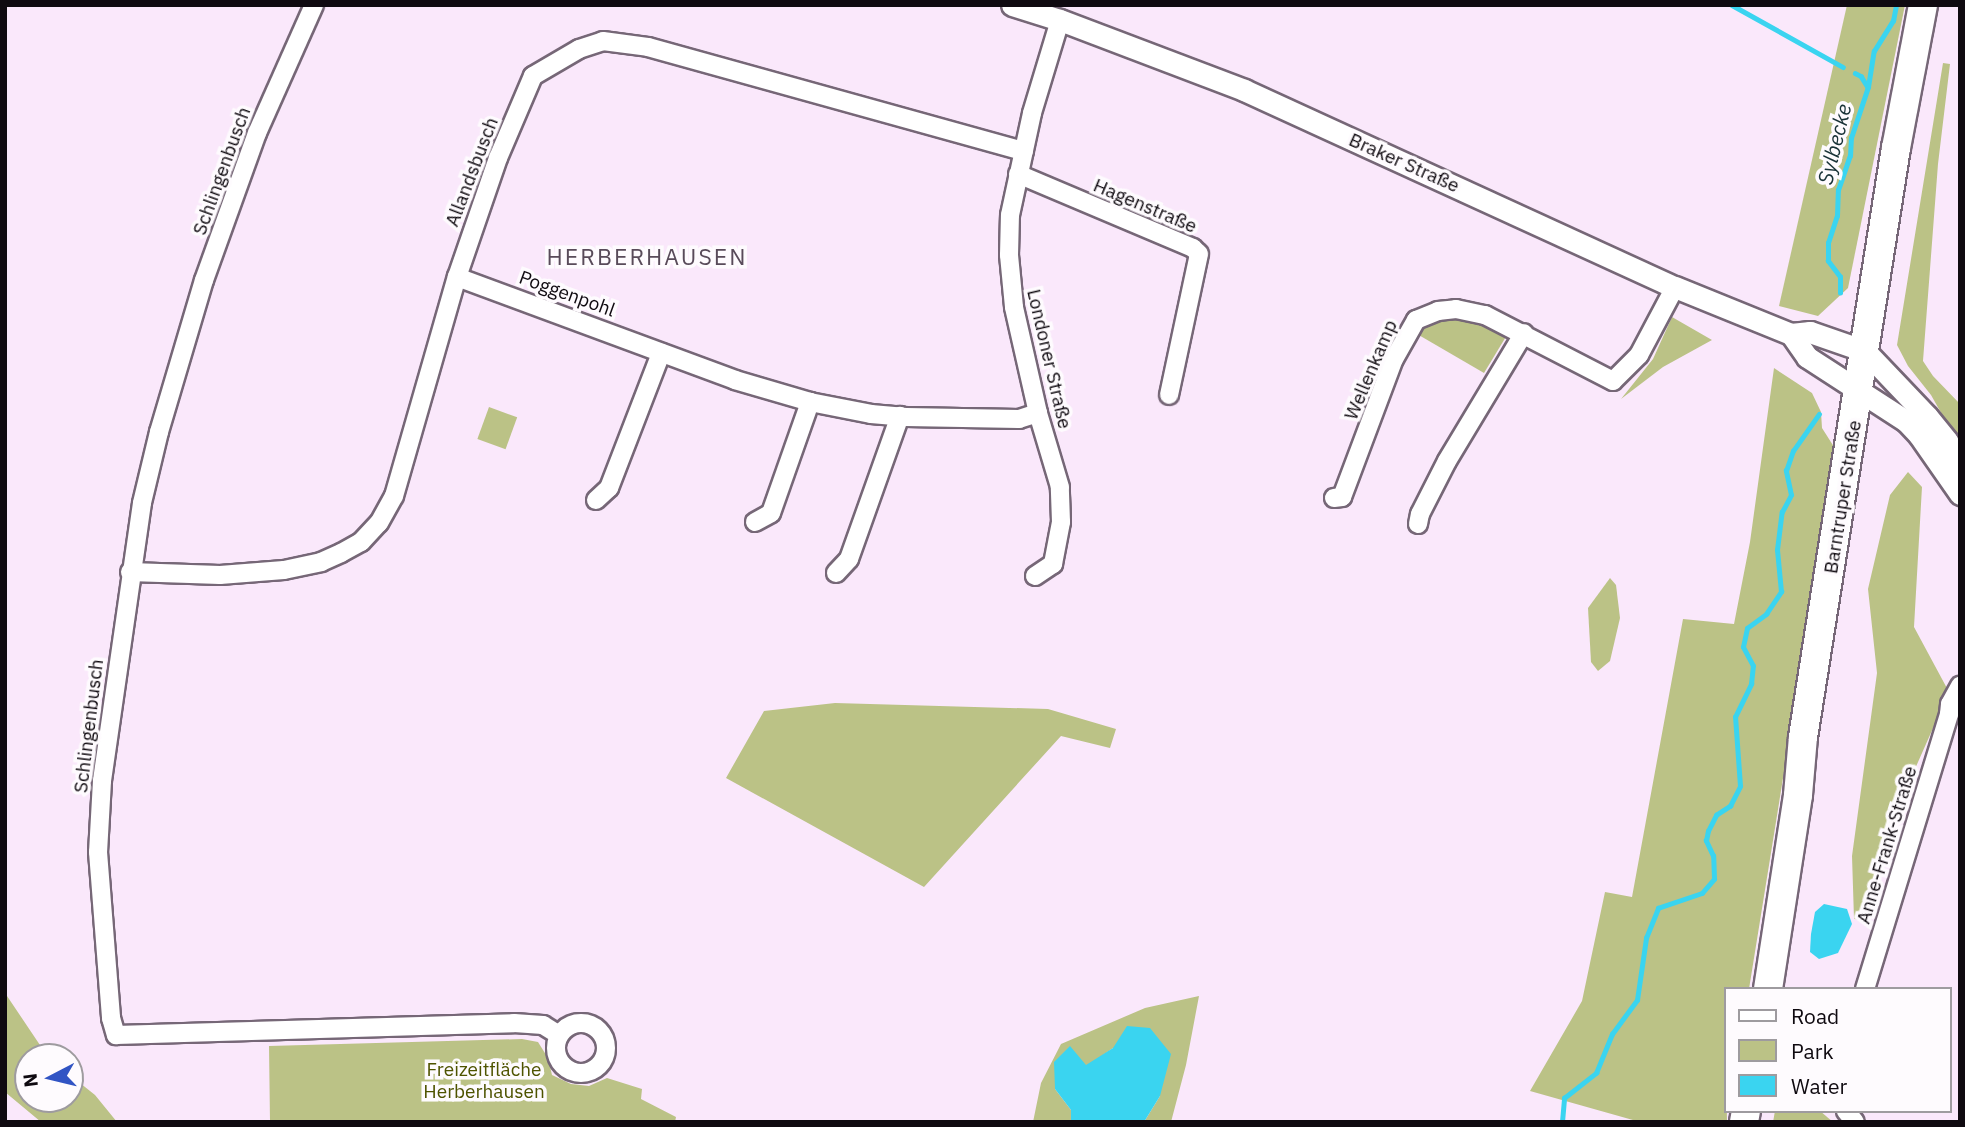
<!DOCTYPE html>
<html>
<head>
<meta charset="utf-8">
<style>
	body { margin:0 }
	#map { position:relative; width:1965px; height:1127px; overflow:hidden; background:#fae8fb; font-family:"IBM Plex Sans",sans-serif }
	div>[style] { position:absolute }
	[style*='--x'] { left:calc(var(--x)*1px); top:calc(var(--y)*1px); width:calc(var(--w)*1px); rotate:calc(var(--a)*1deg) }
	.green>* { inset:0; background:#bbc286; transform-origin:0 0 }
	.water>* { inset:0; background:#3ad4f0 }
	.stream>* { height:4.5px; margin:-2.25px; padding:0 2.25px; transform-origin:2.25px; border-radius:2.25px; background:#3ad4f0 }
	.roads { filter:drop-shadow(2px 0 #766777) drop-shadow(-2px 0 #766777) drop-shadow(0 2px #766777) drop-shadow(0 -2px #766777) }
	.minor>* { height:18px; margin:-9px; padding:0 9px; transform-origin:9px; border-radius:9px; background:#fff }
	.minor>.ring { margin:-9px; padding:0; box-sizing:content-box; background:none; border:18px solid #fff; border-radius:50% }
	.tertiary>* { height:21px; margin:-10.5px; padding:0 10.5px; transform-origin:10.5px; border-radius:10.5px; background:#fff }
	.primary>* { height:28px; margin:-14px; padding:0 14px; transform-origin:14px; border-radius:14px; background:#fff }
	span { translate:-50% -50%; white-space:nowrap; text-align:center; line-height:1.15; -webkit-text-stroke:7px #fefbfe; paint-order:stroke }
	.street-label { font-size:19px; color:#0f0a10 }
	.park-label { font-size:19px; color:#4e5300 }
	.water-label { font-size:21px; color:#193237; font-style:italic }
	.quarter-label { font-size:23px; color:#594b5a; letter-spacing:2px }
	.frame { position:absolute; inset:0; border:7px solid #0f0a10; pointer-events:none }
	.legend { position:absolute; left:1724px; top:987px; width:228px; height:126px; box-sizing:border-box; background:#fefbfe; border:2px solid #9e9b9f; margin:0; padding:9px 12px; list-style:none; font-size:21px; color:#0f0a10 }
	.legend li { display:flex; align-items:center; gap:14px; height:35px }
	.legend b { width:35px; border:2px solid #9e9b9f }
	.north { position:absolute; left:14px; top:1043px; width:70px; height:70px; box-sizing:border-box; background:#fefbfe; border:2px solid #9e9b9f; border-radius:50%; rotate:263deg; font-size:19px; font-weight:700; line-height:28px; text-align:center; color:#0f0a10 }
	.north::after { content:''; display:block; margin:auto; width:24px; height:32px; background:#3154c4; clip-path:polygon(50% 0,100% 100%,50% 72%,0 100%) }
</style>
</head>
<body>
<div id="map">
	<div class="green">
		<i style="clip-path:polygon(1847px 5px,1905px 5px,1848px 288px,1818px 316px,1779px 306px)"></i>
		<i style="clip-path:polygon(1943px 63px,1950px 64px,1938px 164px,1923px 361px,1933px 376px,1960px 404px,1960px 454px,1953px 434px,1931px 395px,1908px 366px,1897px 345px)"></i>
		<i style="clip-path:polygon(1439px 317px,1482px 323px,1507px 335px,1484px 373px,1417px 334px)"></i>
		<i style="clip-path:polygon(1672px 317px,1712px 340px,1663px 367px,1621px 399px,1653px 359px)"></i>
		<i style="clip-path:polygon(1774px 368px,1812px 393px,1821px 412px,1822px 428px,1836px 450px,1749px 989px,1725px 989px,1727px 1122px,1640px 1122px,1530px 1091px,1582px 1001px,1605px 892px,1632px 897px,1683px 619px,1734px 624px,1750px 542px)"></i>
		<i style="left:489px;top:407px;width:30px;height:34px;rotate:20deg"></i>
		<i style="clip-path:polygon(1908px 472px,1922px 487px,1914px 627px,1949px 692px,1880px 848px,1878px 890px,1866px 920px,1854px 919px,1852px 856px,1877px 673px,1868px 589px,1890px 495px)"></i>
		<i style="clip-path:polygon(1610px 578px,1616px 585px,1620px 618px,1610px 661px,1598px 671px,1591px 662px,1588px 608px)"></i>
		<i style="clip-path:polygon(835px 703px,1048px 709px,1116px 729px,1110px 748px,1061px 736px,924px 887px,726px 778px,764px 711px)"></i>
		<i style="clip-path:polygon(5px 993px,48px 1057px,28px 1057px,28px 1099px,70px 1099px,70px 1075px,95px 1095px,117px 1122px,41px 1122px,5px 1092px)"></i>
		<i style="clip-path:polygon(1199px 996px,1186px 1065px,1171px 1122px,1144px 1122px,1160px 1096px,1113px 1048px,1055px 1089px,1071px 1110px,1071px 1122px,1033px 1122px,1041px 1083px,1061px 1044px,1145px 1008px)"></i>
		<i style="clip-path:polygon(522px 1039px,538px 1042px,548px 1058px,552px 1075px,571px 1084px,589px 1086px,607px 1078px,642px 1089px,641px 1099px,676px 1117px,675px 1122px,270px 1122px,269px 1046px)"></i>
		<i style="clip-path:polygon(1775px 1111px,1820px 1111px,1833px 1122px,1773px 1122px)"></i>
	</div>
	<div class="water">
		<i style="clip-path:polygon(1824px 904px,1847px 909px,1852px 924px,1838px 953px,1819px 959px,1810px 952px,1811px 934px,1815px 912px)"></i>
		<i style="clip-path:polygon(1127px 1026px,1150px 1028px,1171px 1054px,1160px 1096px,1144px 1122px,1071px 1122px,1071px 1110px,1055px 1089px,1054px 1062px,1070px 1046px,1086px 1065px,1113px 1048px)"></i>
	</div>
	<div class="stream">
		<i style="--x:1732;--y:5;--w:127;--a:29.2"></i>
		<i style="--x:1855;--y:73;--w:7;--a:27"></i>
		<i style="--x:1861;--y:76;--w:13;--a:58"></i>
		<i style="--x:1840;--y:293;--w:16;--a:-90"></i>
		<i style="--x:1840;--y:277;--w:20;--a:-127"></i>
		<i style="--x:1828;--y:261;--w:18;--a:-90"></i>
		<i style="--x:1828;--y:243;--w:28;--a:-72"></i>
		<i style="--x:1837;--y:216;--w:26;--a:-88"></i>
		<i style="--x:1838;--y:190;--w:36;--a:-71"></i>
		<i style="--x:1850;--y:156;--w:18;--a:-87"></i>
		<i style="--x:1851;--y:138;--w:54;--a:-71.6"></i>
		<i style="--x:1868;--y:87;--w:36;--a:-81"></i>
		<i style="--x:1874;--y:51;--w:36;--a:-58"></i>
		<i style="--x:1893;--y:21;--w:16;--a:-79"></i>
		<i style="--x:1562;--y:1122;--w:24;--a:-85"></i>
		<i style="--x:1564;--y:1098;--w:41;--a:-38"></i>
		<i style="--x:1596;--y:1073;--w:42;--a:-67.7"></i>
		<i style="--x:1612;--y:1034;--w:42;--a:-53.7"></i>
		<i style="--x:1637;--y:1000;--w:63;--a:-81.7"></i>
		<i style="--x:1646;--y:938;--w:32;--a:-68"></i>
		<i style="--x:1658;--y:908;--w:46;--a:-18.8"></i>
		<i style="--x:1702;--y:893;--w:18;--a:-49"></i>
		<i style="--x:1714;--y:879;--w:23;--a:-92"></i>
		<i style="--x:1713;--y:856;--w:17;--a:-115"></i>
		<i style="--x:1706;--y:841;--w:10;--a:-79"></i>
		<i style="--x:1708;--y:831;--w:18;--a:-63"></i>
		<i style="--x:1716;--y:815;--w:17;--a:-33"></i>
		<i style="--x:1730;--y:806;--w:22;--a:-63"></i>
		<i style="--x:1740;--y:786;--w:69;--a:-94.1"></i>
		<i style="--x:1735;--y:717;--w:37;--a:-64"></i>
		<i style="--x:1751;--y:684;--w:18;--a:-84"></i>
		<i style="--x:1753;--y:666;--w:21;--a:-118"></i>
		<i style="--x:1743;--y:647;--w:19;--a:-78"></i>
		<i style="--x:1747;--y:628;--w:24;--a:-36"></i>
		<i style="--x:1766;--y:614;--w:27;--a:-56"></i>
		<i style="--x:1781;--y:592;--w:42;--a:-95.4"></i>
		<i style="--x:1777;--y:550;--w:38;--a:-83"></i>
		<i style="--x:1782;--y:512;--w:19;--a:-62"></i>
		<i style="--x:1791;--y:495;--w:25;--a:-102"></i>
		<i style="--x:1786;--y:471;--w:21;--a:-71"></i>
		<i style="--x:1793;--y:451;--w:45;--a:-54.9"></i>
	</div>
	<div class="roads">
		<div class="minor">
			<i style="--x:314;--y:5;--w:140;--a:114"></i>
			<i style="--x:257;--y:133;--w:156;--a:109.8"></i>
			<i style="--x:204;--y:280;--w:159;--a:106.5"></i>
			<i style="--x:159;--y:432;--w:73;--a:103.5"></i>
			<i style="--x:142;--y:503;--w:281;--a:98.2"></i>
			<i style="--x:102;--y:781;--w:71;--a:93.2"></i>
			<i style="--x:98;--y:852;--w:167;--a:85.5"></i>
			<i style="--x:111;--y:1018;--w:18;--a:74"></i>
			<i style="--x:116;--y:1035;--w:398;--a:-1.7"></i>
			<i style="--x:514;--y:1023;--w:29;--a:4"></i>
			<i style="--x:543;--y:1025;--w:19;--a:32"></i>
			<i style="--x:1018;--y:174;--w:190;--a:22.9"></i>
			<i style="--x:1193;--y:248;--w:8;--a:45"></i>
			<i style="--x:1199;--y:254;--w:144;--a:102"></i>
			<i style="--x:457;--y:277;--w:296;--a:20.3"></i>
			<i style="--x:735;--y:380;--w:78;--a:16.3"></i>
			<i style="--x:810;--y:402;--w:62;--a:11.1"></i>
			<i style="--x:871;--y:414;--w:35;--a:5"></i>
			<i style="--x:906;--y:417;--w:113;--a:1"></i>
			<i style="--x:1019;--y:419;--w:20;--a:-18"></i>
			<i style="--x:1334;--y:498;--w:8;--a:-7"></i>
			<i style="--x:1342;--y:497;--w:147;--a:-69.4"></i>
			<i style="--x:1394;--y:359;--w:45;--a:-60.6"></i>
			<i style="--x:1416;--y:320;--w:24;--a:-22"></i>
			<i style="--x:1438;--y:311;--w:18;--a:-6"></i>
			<i style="--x:1456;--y:309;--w:30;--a:12"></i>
			<i style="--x:1485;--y:315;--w:144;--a:27.3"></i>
			<i style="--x:1613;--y:381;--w:37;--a:-45"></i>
			<i style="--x:1639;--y:355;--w:77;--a:-62.1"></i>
			<i style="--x:596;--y:500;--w:18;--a:-43"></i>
			<i style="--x:609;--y:488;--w:145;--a:-68.9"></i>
			<i style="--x:755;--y:522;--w:18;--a:-29"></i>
			<i style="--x:771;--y:513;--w:118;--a:-70.6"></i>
			<i style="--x:1418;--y:524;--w:10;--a:-79"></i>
			<i style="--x:1420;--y:514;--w:59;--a:-63"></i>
			<i style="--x:1447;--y:461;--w:149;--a:-59"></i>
			<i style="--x:130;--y:572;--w:90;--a:1.9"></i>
			<i style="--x:220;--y:575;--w:64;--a:-4.5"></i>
			<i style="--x:284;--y:570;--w:38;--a:-12"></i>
			<i style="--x:321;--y:562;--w:22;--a:-24"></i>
			<i style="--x:341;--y:553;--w:23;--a:-29"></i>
			<i style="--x:361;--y:542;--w:26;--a:-47"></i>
			<i style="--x:379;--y:523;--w:31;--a:-61"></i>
			<i style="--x:394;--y:496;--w:228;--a:-74"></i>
			<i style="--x:457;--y:277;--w:126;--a:-71"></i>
			<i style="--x:498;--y:158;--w:89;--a:-66.9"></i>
			<i style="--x:533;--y:76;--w:53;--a:-30.4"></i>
			<i style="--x:579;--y:49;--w:25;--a:-18"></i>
			<i style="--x:603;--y:41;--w:45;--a:7.6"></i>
			<i style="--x:648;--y:47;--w:390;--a:15.5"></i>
			<i style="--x:836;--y:573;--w:19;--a:-47"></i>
			<i style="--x:849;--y:559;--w:152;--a:-70.4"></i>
			<i style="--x:1035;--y:576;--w:22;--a:-34"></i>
			<i style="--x:1053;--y:564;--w:43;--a:-79.2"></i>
			<i style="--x:1061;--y:522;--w:35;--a:-92"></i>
			<i style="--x:1060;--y:487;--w:77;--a:-106.6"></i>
			<i style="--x:1038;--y:413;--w:109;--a:-102.8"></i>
			<i style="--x:1014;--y:307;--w:52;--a:-95.5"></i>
			<i style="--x:1009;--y:255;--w:40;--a:-88.6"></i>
			<i style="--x:1010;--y:215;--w:104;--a:-77.8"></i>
			<i style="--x:1032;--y:113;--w:97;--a:-73.2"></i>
			<i style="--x:1865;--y:989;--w:288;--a:-73"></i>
			<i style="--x:1949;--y:714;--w:10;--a:-84"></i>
			<i style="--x:1950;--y:704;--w:21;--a:-61"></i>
			<i class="ring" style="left:556px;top:1023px;width:32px;height:32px"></i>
			<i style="--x:1846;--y:1111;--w:14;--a:51"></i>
		</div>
		<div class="tertiary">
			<i style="--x:1012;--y:5;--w:50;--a:17.4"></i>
			<i style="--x:1060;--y:20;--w:197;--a:20.8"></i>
			<i style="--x:1244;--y:90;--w:474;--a:24.6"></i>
			<i style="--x:1675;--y:287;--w:125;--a:22.1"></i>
			<i style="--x:1791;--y:334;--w:19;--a:-6"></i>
			<i style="--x:1810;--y:332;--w:58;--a:19.1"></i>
			<i style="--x:1865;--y:351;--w:90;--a:46.4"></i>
			<i style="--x:1927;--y:416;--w:32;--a:51"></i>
			<i style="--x:1947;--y:441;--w:27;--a:62"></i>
			<i style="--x:1791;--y:334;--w:28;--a:55"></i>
			<i style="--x:1807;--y:357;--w:118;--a:32.9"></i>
			<i style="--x:1906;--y:421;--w:19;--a:47"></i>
			<i style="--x:1919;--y:435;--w:72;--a:55.2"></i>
		</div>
		<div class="primary">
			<i style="--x:1768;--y:989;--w:196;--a:-81.2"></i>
			<i style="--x:1798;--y:795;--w:58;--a:-85.1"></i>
			<i style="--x:1803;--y:737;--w:596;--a:-81.03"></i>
			<i style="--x:1896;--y:148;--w:146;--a:-79.3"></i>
			<i style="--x:1744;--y:1122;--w:11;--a:-80"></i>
		</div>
	</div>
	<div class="street-label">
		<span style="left:1404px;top:163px;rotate:24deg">Braker Straße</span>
		<span style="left:222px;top:171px;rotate:-70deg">Schlingenbusch</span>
		<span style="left:472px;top:172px;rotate:-69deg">Allandsbusch</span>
		<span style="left:1145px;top:206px;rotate:23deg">Hagenstraße</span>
		<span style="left:567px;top:294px;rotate:20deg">Poggenpohl</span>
		<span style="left:1049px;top:359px;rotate:77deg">Londoner Straße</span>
		<span style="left:1371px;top:370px;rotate:-67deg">Wellenkamp</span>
		<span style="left:1843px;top:497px;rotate:-81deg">Barntruper Straße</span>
		<span style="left:89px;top:726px;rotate:-83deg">Schlingenbusch</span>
		<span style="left:1887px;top:845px;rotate:-73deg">Anne-Frank-Straße</span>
	</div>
	<div class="park-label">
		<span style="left:484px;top:1081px">Freizeitfläche<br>Herberhausen</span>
	</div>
	<div class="water-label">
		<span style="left:1834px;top:144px;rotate:-76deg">Sylbecke</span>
	</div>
	<div class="quarter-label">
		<span style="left:647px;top:256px">HERBERHAUSEN</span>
	</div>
	<div class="frame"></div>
	<ul class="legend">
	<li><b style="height:9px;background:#fff"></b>Road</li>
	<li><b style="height:19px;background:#bbc286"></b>Park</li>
	<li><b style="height:19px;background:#3ad4f0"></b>Water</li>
	</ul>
	<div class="north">N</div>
</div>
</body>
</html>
